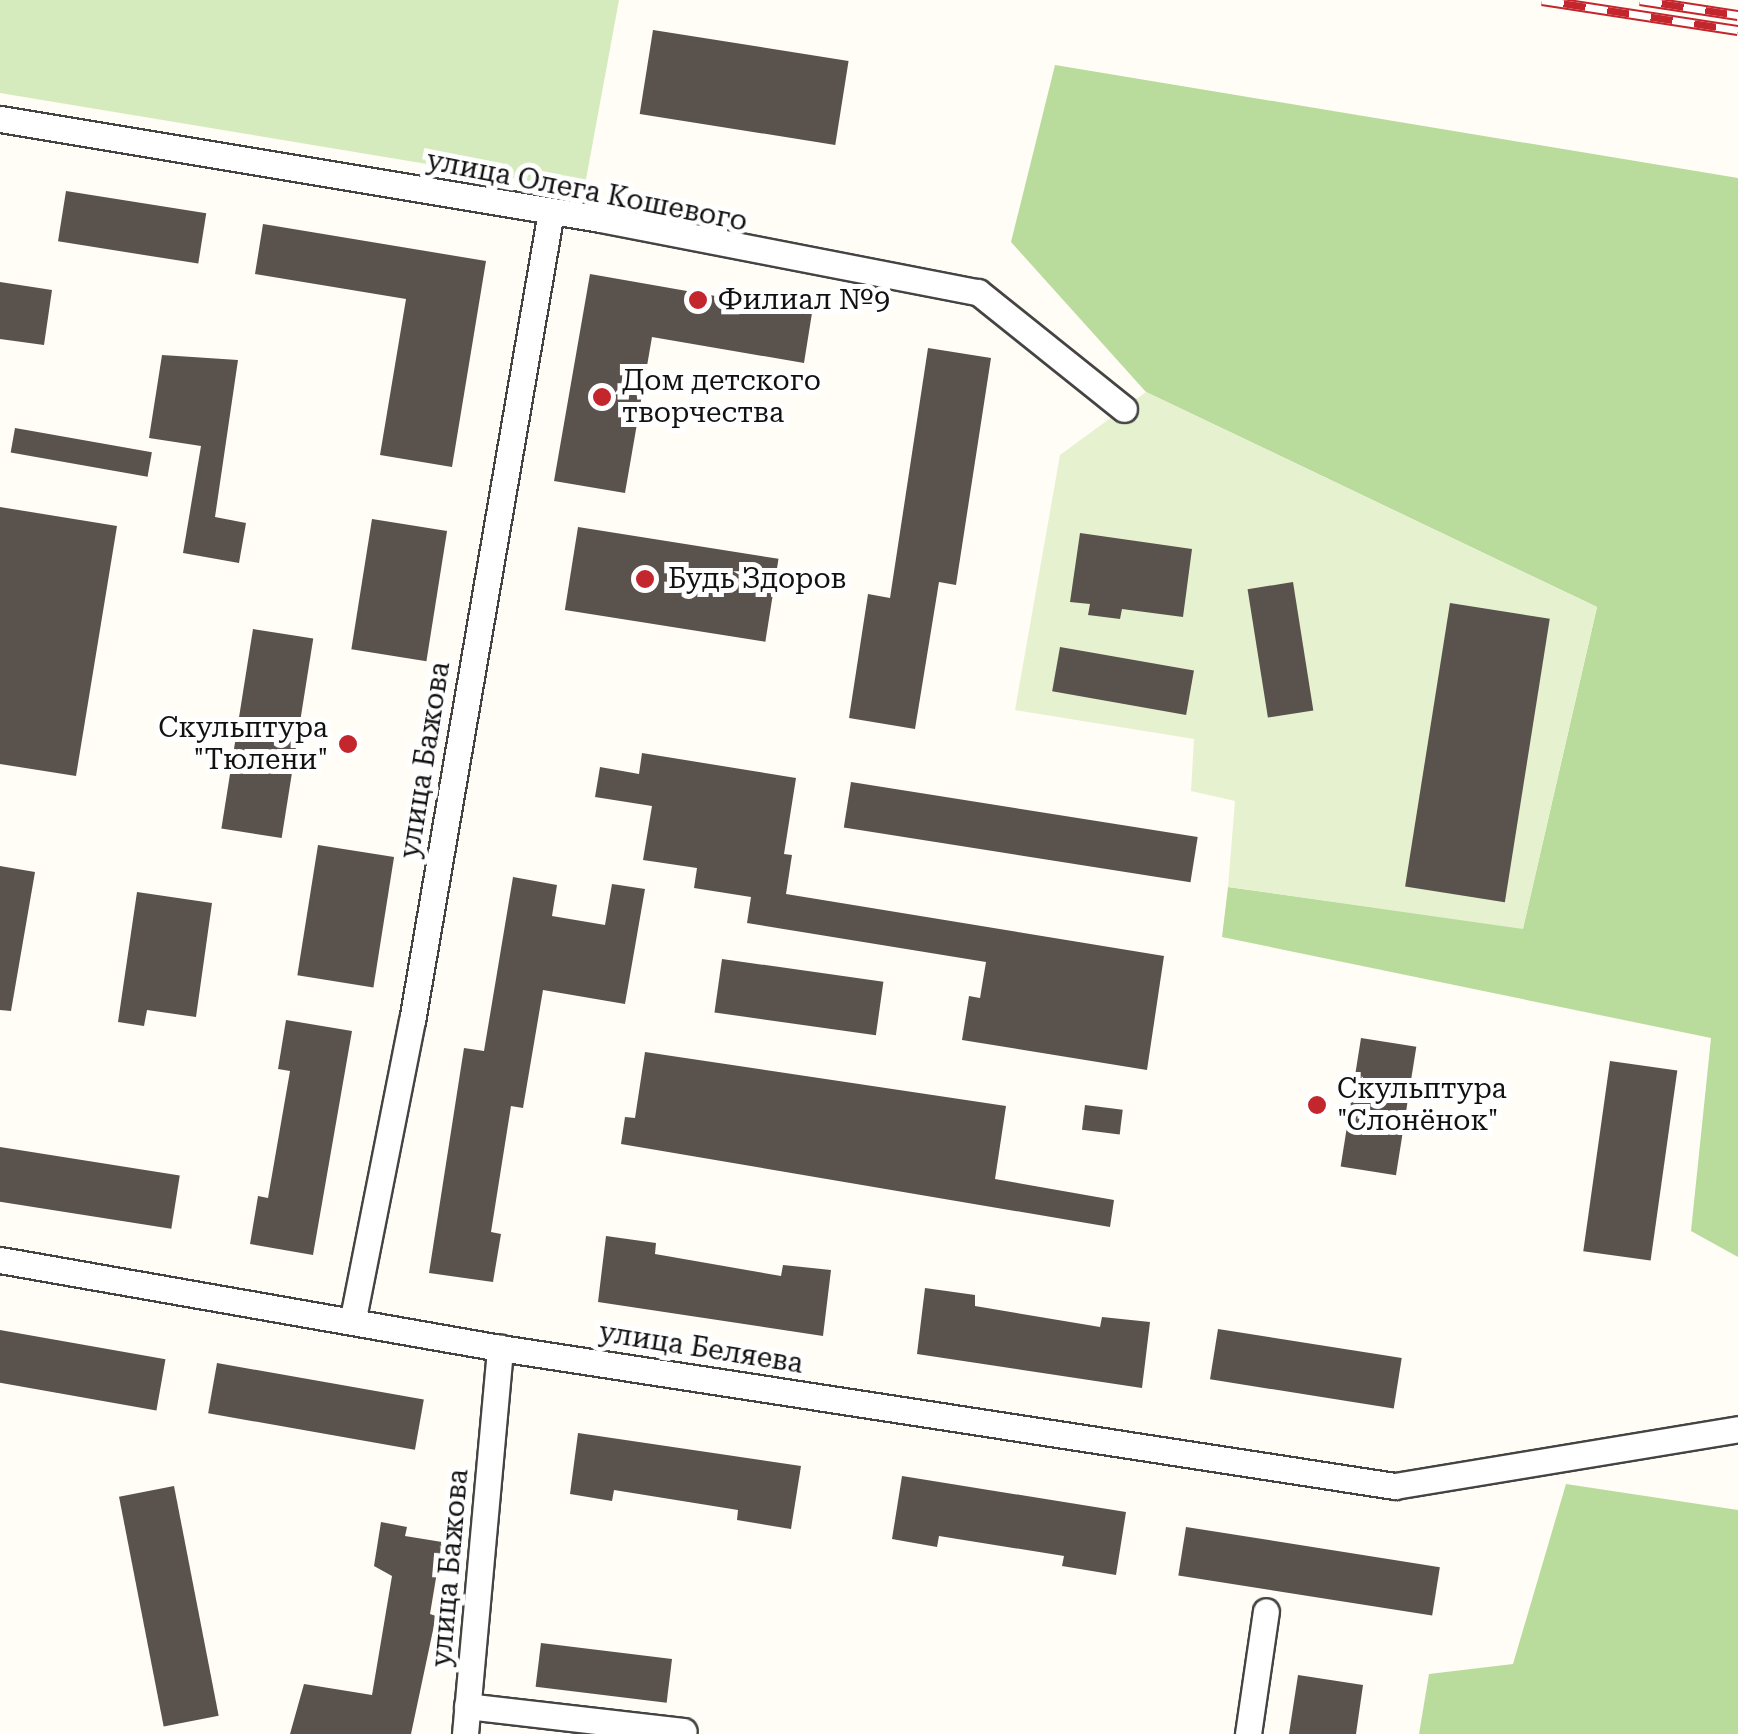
<!DOCTYPE html>
<html>
<head>
<meta charset="utf-8">
<style>
	body { margin:0 }
	#map { position:relative; width:1738px; height:1734px; overflow:hidden; background:#fffdf5; font-family:"Roboto Serif",serif }
	div>[style] { position:absolute }
	[style*='--x'] { left:calc(var(--x)*1px); top:calc(var(--y)*1px); width:calc(var(--w)*1px); rotate:calc(var(--a)*1deg) }
	.green>* { inset:0; background:#d5ebbd }
	.forest>* { inset:0; background:#b9dc9c }
	.pitch>* { inset:0; background:#e6f2cf }
	.building>* { inset:0; background:#5a524d; transform-origin:0 0 }
	.roads { filter:drop-shadow(2px 0 #444) drop-shadow(-2px 0 #444) drop-shadow(0 2px #444) drop-shadow(0 -2px #444) }
	.minor>* { height:25px; margin:-12.5px; padding:0 12.5px; transform-origin:12.5px; border-radius:12.5px; background:#fff }
	.rail>* { height:11px; margin-top:-5.5px; transform-origin:0; background:repeating-linear-gradient(90deg,#fff 0 22px,#c4262e 0 44px); box-sizing:border-box; border-block:2px solid #c4262e }
	.dots>* { width:28px; height:28px; translate:-50% -50%; box-sizing:border-box; border:5px solid #fff; border-radius:50% }
	span { translate:-50% -50%; white-space:nowrap; text-align:center; line-height:1.15; -webkit-text-stroke:10px #fff; paint-order:stroke }
	.street-label { font-size:28px; color:#111 }
	.poi-label { font-size:28px; color:#111 }
	.left { translate:0 -50%; text-align:left }
	.right { translate:-100% -50%; text-align:right }
</style>
</head>
<body>
<div id="map">
	<div class="green">
		<i style="clip-path:polygon(0 0,619px 0,584px 190px,0 93px)"></i>
	</div>
	<div class="forest">
		<i style="clip-path:polygon(1055px 65px,1738px 178px,1738px 1257px,1691px 1231px,1711px 1038px,1222px 937px,1228px 887px,1523px 928px,1597px 607px,1146px 392px,1011px 242px)"></i>
		<i style="clip-path:polygon(1566px 1484px,1738px 1510px,1738px 1734px,1419px 1734px,1429px 1674px,1513px 1664px)"></i>
	</div>
	<div class="pitch">
		<i style="clip-path:polygon(1146px 392px,1597px 607px,1523px 929px,1228px 887px,1235px 801px,1191px 791px,1194px 739px,1015px 710px,1060px 455px)"></i>
	</div>
	<div class="building">
		<i style="left:653px;top:30px;width:198px;height:85px;rotate:9deg"></i>
		<i style="left:66px;top:191px;width:142px;height:51px;rotate:9deg"></i>
		<i style="clip-path:polygon(263px 224px,486px 261px,452px 467px,380px 455px,406px 299px,255px 274px)"></i>
		<i style="clip-path:polygon(590px 274px,812px 313px,804px 363px,652px 337px,625px 493px,554px 481px)"></i>
		<i style="clip-path:polygon(0 282px,52px 290px,44px 345px,0 339px)"></i>
		<i style="clip-path:polygon(928px 348px,991px 358px,956px 585px,939px 582px,915px 729px,849px 718px,868px 594px,890px 598px)"></i>
		<i style="clip-path:polygon(162px 355px,238px 360px,215px 517px,246px 523px,239px 563px,183px 553px,201px 446px,149px 438px)"></i>
		<i style="left:15px;top:428px;width:139px;height:25px;rotate:10deg"></i>
		<i style="clip-path:polygon(0 507px,117px 526px,76px 776px,0 764px)"></i>
		<i style="left:372px;top:519px;width:76px;height:132px;rotate:9deg"></i>
		<i style="left:578px;top:527px;width:203px;height:84px;rotate:9deg"></i>
		<i style="clip-path:polygon(1080px 533px,1192px 549px,1183px 617px,1122px 609px,1120px 619px,1088px 615px,1090px 604px,1070px 602px)"></i>
		<i style="left:1293px;top:582px;width:130px;height:46px;rotate:81deg"></i>
		<i style="left:1450px;top:603px;width:101px;height:287px;rotate:9deg"></i>
		<i style="left:253px;top:629px;width:61px;height:202px;rotate:9deg"></i>
		<i style="left:1060px;top:647px;width:136px;height:45px;rotate:10deg"></i>
		<i style="clip-path:polygon(642px 753px,796px 778px,784px 854px,792px 855px,786px 894px,1164px 956px,1147px 1070px,962px 1040px,969px 996px,980px 998px,986px 962px,747px 923px,751px 897px,694px 888px,697px 868px,643px 860px,652px 806px,595px 797px,600px 767px,639px 774px)"></i>
		<i style="left:851px;top:782px;width:351px;height:46px;rotate:9deg"></i>
		<i style="left:318px;top:845px;width:77px;height:132px;rotate:9deg"></i>
		<i style="clip-path:polygon(0 866px,35px 872px,11px 1011px,0 1010px)"></i>
		<i style="clip-path:polygon(513px 877px,557px 885px,552px 916px,605px 925px,612px 884px,645px 889px,625px 1004px,543px 990px,523px 1108px,511px 1106px,491px 1232px,501px 1234px,493px 1282px,429px 1273px,464px 1048px,484px 1051px)"></i>
		<i style="clip-path:polygon(137px 892px,212px 903px,196px 1017px,147px 1010px,144px 1026px,118px 1022px)"></i>
		<i style="left:722px;top:959px;width:163px;height:54px;rotate:8deg"></i>
		<i style="clip-path:polygon(286px 1020px,352px 1031px,313px 1255px,250px 1244px,258px 1196px,268px 1198px,290px 1071px,278px 1069px)"></i>
		<i style="left:1361px;top:1038px;width:56px;height:130px;rotate:9deg"></i>
		<i style="clip-path:polygon(645px 1052px,1006px 1106px,995px 1179px,1114px 1200px,1110px 1227px,621px 1144px,625px 1117px,635px 1118px)"></i>
		<i style="left:1610px;top:1061px;width:68px;height:192px;rotate:8deg"></i>
		<i style="left:1085px;top:1105px;width:38px;height:25px;rotate:7deg"></i>
		<i style="left:0;top:1147px;width:182px;height:54px;rotate:9deg"></i>
		<i style="clip-path:polygon(606px 1236px,656px 1243px,655px 1254px,781px 1276px,783px 1265px,831px 1270px,823px 1336px,598px 1302px)"></i>
		<i style="clip-path:polygon(925px 1288px,975px 1295px,975px 1306px,1100px 1327px,1102px 1317px,1150px 1322px,1142px 1388px,917px 1354px)"></i>
		<i style="left:1218px;top:1329px;width:186px;height:51px;rotate:9deg"></i>
		<i style="left:0;top:1330px;width:168px;height:52px;rotate:10deg"></i>
		<i style="left:217px;top:1363px;width:210px;height:51px;rotate:10deg"></i>
		<i style="clip-path:polygon(578px 1433px,801px 1466px,791px 1529px,737px 1520px,738px 1510px,614px 1490px,612px 1501px,570px 1494px)"></i>
		<i style="clip-path:polygon(902px 1476px,1126px 1512px,1116px 1575px,1062px 1566px,1064px 1556px,939px 1536px,937px 1547px,892px 1539px)"></i>
		<i style="left:174px;top:1486px;width:234px;height:56px;rotate:79deg"></i>
		<i style="clip-path:polygon(381px 1522px,407px 1527px,405px 1536px,442px 1542px,430px 1614px,436px 1616px,411px 1734px,290px 1734px,304px 1684px,372px 1695px,392px 1576px,374px 1566px)"></i>
		<i style="left:1186px;top:1527px;width:257px;height:49px;rotate:9deg"></i>
		<i style="left:541px;top:1643px;width:132px;height:44px;rotate:7deg"></i>
		<i style="clip-path:polygon(1298px 1675px,1363px 1685px,1356px 1734px,1289px 1734px)"></i>
	</div>
	<div class="roads">
		<div class="minor">
			<i style="--x:0;--y:119;--w:609;--a:9.45"></i>
			<i style="--x:601;--y:219;--w:384;--a:11"></i>
			<i style="--x:978;--y:292;--w:187;--a:38.7"></i>
			<i style="--x:0;--y:1260;--w:508;--a:9.98"></i>
			<i style="--x:500;--y:1348;--w:906;--a:8.77"></i>
			<i style="--x:1395;--y:1486;--w:348;--a:-9.4"></i>
			<i style="--x:353;--y:1318;--w:303;--a:-78.8"></i>
			<i style="--x:412;--y:1021;--w:822;--a:-80.26"></i>
			<i style="--x:467;--y:1706;--w:218;--a:6.6"></i>
			<i style="--x:465;--y:1734;--w:388;--a:-84.8"></i>
			<i style="--x:1248;--y:1734;--w:124;--a:-81.7"></i>
		</div>
	</div>
	<div class="rail">
		<i style="--x:1542;--y:0;--w:198;--a:8.7"></i>
		<i style="--x:1640;--y:0;--w:99;--a:8.7"></i>
	</div>
	<div class="dots">
		<i style="left:698px;top:300px;background:#c4262e"></i>
		<i style="left:602px;top:397px;background:#c4262e"></i>
		<i style="left:645px;top:579px;background:#c4262e"></i>
		<i style="left:348px;top:744px;background:#c4262e"></i>
		<i style="left:1317px;top:1105px;background:#c4262e"></i>
	</div>
	<div class="street-label">
		<span style="left:587px;top:191px;rotate:11deg">улица Олега Кошевого</span>
		<span style="left:425px;top:760px;rotate:-81deg">улица Бажова</span>
		<span style="left:701px;top:1348px;rotate:9deg">улица Беляева</span>
		<span style="left:450px;top:1568px;rotate:-85deg">улица Бажова</span>
	</div>
	<div class="poi-label">
		<span class="left" style="left:718px;top:300px">Филиал №9</span>
		<span class="left" style="left:622px;top:397px">Дом детского<br>творчества</span>
		<span class="left" style="left:668px;top:579px">Будь Здоров</span>
		<span class="right" style="left:328px;top:744px">Скульптура<br>"Тюлени"</span>
		<span class="left" style="left:1337px;top:1105px">Скульптура<br>"Слонёнок"</span>
	</div>
</div>
</body>
</html>
